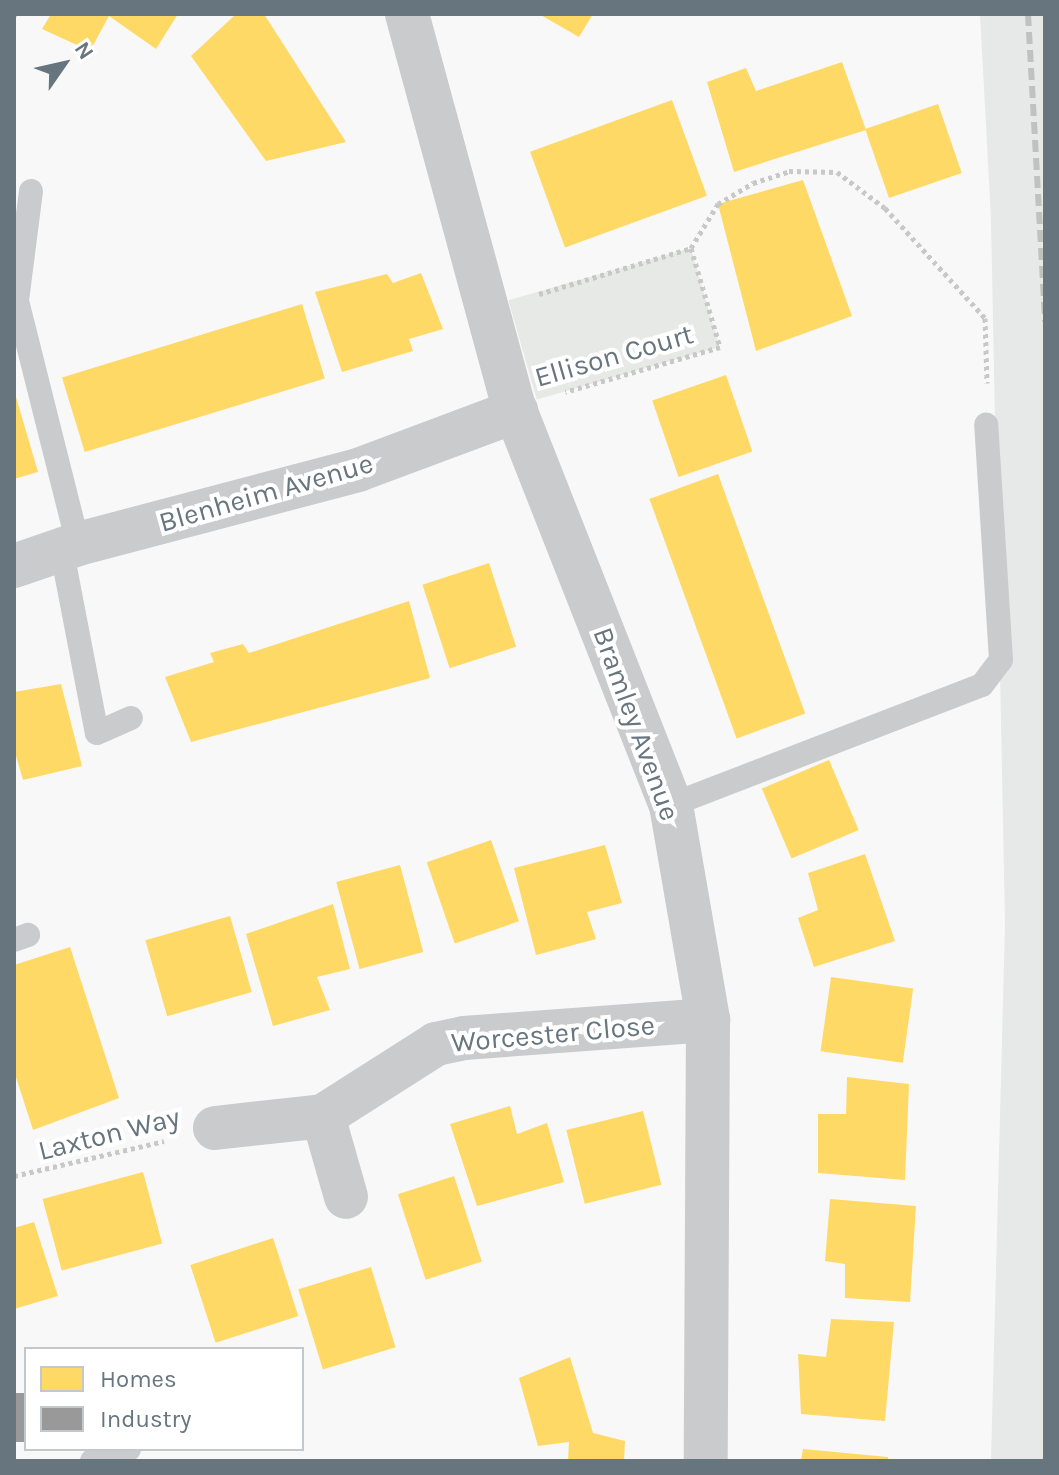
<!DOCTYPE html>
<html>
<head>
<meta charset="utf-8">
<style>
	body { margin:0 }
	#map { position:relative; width:1059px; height:1475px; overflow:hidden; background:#f8f8f8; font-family:Karla,sans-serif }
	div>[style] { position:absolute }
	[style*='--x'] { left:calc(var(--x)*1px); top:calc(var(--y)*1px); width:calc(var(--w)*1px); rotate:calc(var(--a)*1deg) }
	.built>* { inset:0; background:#e7e8e8 }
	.green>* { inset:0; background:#e7e9e6; transform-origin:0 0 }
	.homes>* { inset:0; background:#ffd966; transform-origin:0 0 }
	.industry>* { inset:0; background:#999; transform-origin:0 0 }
	.path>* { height:5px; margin-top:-2.5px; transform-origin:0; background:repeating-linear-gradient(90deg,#c8c8c9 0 4px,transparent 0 8px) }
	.service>* { height:24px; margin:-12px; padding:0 12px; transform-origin:12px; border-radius:12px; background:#c9cbcc }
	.minor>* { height:44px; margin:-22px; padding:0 22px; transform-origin:22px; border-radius:22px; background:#c9cbcc }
	.rail>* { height:6px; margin-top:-3px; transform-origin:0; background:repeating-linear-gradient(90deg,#c0c2c2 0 12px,transparent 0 18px) }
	span { translate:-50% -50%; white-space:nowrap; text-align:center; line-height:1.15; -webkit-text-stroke:8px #fff; paint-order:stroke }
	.street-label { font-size:28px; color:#67757e }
	.frame { position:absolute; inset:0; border:16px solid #67757e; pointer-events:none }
	.legend { position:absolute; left:24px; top:1347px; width:280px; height:104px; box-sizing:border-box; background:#fff; border:2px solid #c2c8cb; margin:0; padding:10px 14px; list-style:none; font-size:24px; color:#67757e }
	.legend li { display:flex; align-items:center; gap:16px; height:40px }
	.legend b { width:40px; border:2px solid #c2c8cb }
	.north { position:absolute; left:24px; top:24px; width:80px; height:80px; -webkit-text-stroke:6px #fff; paint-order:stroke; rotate:56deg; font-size:22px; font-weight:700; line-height:32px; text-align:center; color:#67757e }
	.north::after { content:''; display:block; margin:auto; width:28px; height:36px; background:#67757e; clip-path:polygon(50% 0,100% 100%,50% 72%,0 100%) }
</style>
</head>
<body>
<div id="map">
	<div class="built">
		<i style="clip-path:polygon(980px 14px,1045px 14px,1045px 1461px,991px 1461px,1005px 924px,991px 219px)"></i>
	</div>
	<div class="green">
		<i style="left:691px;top:248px;width:103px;height:190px;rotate:74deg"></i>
	</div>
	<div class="homes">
		<i style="clip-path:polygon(51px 14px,178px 14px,156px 49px,109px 16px,90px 51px,42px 29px)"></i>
		<i style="clip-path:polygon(236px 14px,264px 14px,346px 142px,266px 161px,191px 56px)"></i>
		<i style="clip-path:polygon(539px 14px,593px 14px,579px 37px)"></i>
		<i style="clip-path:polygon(842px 62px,866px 130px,734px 172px,707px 82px,746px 68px,756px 91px)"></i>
		<i style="left:672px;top:100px;width:102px;height:151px;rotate:70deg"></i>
		<i style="left:938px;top:104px;width:73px;height:77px;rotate:71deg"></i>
		<i style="clip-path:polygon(803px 180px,852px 316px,756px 351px,718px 204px)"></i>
		<i style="clip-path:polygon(421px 273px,443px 329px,409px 339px,413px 351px,342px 372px,315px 292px,387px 274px,393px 283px)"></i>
		<i style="left:302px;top:304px;width:78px;height:251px;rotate:73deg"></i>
		<i style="left:726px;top:375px;width:81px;height:78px;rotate:71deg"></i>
		<i style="clip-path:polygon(14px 390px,38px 472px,14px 479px)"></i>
		<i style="left:718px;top:474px;width:255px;height:73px;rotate:70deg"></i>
		<i style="left:489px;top:563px;width:88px;height:70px;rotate:72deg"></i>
		<i style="clip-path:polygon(409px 601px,430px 678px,191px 742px,165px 677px,214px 662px,210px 653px,243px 644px,249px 653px)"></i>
		<i style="clip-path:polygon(61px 684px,82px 766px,23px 780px,14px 749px,14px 692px)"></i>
		<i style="left:829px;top:760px;width:76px;height:73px;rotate:67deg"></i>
		<i style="left:491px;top:840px;width:86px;height:68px;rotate:71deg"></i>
		<i style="clip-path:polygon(605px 845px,622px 903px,587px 912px,596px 939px,536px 955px,514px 868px)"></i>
		<i style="clip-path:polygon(865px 854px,895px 941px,814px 967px,798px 918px,818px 910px,808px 873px)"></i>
		<i style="left:400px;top:865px;width:90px;height:66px;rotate:75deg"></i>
		<i style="clip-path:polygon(333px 904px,350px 969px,317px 977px,330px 1010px,273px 1026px,246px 934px)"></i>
		<i style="left:230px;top:916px;width:79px;height:88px;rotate:74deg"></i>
		<i style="clip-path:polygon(70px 947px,119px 1098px,33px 1130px,14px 1071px,14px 965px)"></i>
		<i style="left:831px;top:977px;width:83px;height:75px;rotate:8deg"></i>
		<i style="clip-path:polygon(847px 1077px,909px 1084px,905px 1180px,818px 1173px,818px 1114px,846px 1114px)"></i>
		<i style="clip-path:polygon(510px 1106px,517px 1134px,547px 1123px,564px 1182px,477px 1206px,450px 1124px)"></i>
		<i style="left:643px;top:1111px;width:76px;height:79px;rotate:76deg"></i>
		<i style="left:143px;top:1172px;width:74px;height:104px;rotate:75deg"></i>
		<i style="left:454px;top:1176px;width:90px;height:59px;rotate:72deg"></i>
		<i style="clip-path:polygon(830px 1199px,916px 1206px,910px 1302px,845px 1298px,845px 1264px,825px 1261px)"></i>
		<i style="clip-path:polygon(34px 1222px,58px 1296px,14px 1309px,14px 1228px)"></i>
		<i style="left:273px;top:1238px;width:82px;height:87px;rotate:72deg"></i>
		<i style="left:371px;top:1267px;width:84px;height:76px;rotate:73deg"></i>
		<i style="clip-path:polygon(831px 1319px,894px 1322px,885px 1421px,801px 1414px,798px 1354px,826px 1357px)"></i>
		<i style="clip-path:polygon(570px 1357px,593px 1433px,625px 1441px,624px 1461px,568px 1461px,569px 1442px,538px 1446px,519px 1378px)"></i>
		<i style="clip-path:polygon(803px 1449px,888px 1457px,888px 1461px,801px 1461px)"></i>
	</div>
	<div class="industry">
		<i style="left:26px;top:1393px;width:49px;height:12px;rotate:90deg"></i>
	</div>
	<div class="path">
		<i style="--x:14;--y:16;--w:2;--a:-63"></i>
		<i style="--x:691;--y:248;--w:52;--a:-58.5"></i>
		<i style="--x:718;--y:204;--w:41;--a:-31"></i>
		<i style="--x:753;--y:183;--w:38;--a:-18"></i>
		<i style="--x:789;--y:171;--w:48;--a:1.2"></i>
		<i style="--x:837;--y:172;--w:60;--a:36.9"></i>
		<i style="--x:885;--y:208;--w:149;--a:47.7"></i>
		<i style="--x:985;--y:318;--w:65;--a:88.2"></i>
		<i style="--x:539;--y:294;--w:159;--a:-16.8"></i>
		<i style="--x:691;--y:248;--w:103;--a:73.7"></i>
		<i style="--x:720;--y:347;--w:161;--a:163.8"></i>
		<i style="--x:14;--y:1176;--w:154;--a:-13.1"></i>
	</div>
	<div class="service">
		<i style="--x:31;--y:191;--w:111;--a:97.3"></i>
		<i style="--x:17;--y:301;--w:251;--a:75.9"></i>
		<i style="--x:62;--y:552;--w:184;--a:79.1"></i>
		<i style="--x:97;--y:733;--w:37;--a:-24"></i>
		<i style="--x:671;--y:805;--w:333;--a:-21.1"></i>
		<i style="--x:982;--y:685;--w:31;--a:-53"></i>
		<i style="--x:1001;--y:660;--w:236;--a:-93.6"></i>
		<i style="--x:14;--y:940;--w:15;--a:-20"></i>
		<i style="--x:92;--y:1461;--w:39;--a:-18"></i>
	</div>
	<div class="minor">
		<i style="--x:407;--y:14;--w:407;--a:74.8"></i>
		<i style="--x:514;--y:407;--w:428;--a:68.5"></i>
		<i style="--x:671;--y:805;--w:218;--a:80.2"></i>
		<i style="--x:708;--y:1020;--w:441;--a:90.3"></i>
		<i style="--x:14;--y:566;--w:68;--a:-19"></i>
		<i style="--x:78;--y:544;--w:290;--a:-14.8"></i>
		<i style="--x:358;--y:470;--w:169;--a:-20.5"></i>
		<i style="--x:323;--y:1116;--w:84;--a:74.1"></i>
		<i style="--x:215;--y:1128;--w:109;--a:-6.3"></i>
		<i style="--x:323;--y:1116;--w:134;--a:-32.5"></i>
		<i style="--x:436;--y:1044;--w:29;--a:-12"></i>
		<i style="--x:464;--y:1038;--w:245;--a:-4.2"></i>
	</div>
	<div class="rail">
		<i style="--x:1028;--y:14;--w:308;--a:86.8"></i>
	</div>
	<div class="street-label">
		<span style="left:614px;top:356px;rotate:-16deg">Ellison Court</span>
		<span style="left:266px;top:493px;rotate:-16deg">Blenheim Avenue</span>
		<span style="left:636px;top:724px;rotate:70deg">Bramley Avenue</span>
		<span style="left:553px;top:1034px;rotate:-5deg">Worcester Close</span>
		<span style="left:109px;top:1134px;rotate:-14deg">Laxton Way</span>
	</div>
	<div class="frame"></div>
	<ul class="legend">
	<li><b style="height:22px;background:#ffd966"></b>Homes</li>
	<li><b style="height:22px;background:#999"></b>Industry</li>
	</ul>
	<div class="north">N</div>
</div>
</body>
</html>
